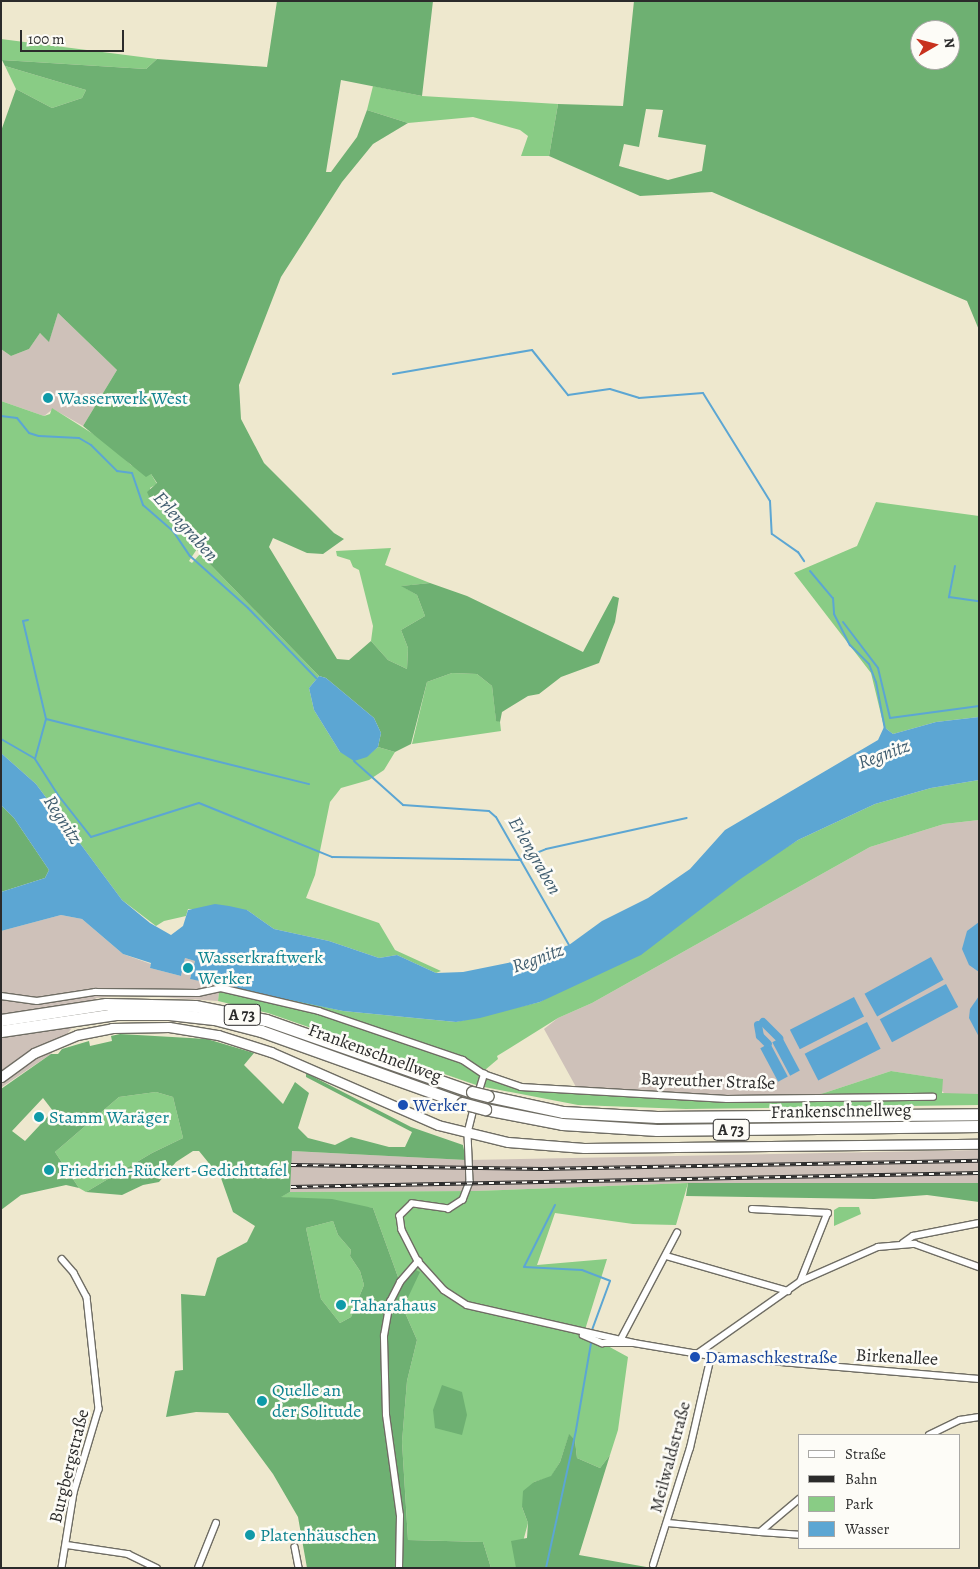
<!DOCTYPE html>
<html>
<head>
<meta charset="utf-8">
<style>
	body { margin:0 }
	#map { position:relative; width:980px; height:1569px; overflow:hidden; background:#eee8ce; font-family:Alegreya,serif }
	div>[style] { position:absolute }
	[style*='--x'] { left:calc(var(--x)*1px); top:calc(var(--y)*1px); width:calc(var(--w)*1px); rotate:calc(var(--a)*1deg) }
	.industrial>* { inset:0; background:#cec1b9 }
	.green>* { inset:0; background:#89cc85 }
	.forest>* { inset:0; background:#6eb072 }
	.water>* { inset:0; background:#5ca6d3; transform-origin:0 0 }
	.stream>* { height:2px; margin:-1px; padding:0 1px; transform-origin:1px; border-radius:1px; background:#5ca6d3 }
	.canal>* { height:8px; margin:-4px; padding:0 4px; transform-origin:4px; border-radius:4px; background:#5ca6d3 }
	.roads { filter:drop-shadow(1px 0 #6f6d64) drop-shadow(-1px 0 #6f6d64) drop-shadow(0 1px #6f6d64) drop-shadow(0 -1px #6f6d64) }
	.street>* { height:5.5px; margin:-2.75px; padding:0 2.75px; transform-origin:2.75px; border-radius:2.75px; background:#fff }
	.secondary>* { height:9px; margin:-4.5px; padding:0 4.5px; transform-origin:4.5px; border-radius:4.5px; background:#fff }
	.highway>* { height:11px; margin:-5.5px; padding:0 5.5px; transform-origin:5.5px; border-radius:5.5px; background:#fff }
	.rail>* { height:4px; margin-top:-2px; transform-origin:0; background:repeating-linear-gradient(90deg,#fdfcf7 0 5.5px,#2b2b2b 0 11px); box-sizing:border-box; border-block:1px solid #2b2b2b }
	.bridges { filter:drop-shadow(1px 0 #6f6d64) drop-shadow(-1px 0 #6f6d64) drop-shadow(0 1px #6f6d64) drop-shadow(0 -1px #6f6d64) }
	.highway-bridge>* { height:11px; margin:-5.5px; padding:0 5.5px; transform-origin:5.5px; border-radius:5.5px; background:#fff }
	.dots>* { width:14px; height:14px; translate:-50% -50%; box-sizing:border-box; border:2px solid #fdfcf7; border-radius:50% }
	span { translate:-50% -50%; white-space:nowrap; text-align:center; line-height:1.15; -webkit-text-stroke:5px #fdfcf7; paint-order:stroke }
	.shield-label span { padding:1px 4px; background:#fdfcf7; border:1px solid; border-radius:4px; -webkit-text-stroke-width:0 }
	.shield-label { font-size:16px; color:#2b2b2b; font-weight:700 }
	.culture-label { font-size:18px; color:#0d838f }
	.left { translate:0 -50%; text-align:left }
	.street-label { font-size:18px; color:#2b2b2b }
	.transit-label { font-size:18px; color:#164399 }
	.water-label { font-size:19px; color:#3f5c6e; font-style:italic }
	.frame { position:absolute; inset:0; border:2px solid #2b2b2b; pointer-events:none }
	.legend { position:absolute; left:798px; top:1434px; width:162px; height:115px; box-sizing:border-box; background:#fdfcf7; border:1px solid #a9a8a5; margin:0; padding:6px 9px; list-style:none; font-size:15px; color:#2b2b2b }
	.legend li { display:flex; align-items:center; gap:10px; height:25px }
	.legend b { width:25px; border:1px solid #a9a8a5 }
	.north { position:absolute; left:910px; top:20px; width:50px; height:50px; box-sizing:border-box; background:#fdfcf7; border:1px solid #a9a8a5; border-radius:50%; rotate:82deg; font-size:14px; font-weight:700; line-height:20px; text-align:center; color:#2b2b2b }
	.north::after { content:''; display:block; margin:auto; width:18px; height:22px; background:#c8321e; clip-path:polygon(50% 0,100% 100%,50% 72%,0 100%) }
	.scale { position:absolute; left:20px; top:30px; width:104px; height:22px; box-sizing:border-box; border:2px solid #2b2b2b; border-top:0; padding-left:6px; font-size:15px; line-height:18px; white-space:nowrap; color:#2b2b2b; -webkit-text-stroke:4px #fdfcf7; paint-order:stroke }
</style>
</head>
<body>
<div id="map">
	<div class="industrial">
		<i style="clip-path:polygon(58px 313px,117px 370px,83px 426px,53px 409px,44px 416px,1px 401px,1px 349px,11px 356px,29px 349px,40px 333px,49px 341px)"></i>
		<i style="clip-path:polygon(979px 820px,979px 1094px,945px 1094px,940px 1089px,942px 1079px,891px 1071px,815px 1096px,717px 1096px,576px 1087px,544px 1029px,558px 1018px,592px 1003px,870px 847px,944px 824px)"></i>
		<i style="clip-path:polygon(61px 915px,82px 919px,123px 954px,151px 964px,150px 968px,181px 976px,185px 958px,195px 961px,190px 979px,220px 984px,218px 1001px,130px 995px,96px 998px,51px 1054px,2px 1087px,1px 931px)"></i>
		<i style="clip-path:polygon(979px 1150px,979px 1183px,688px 1183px,475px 1191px,290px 1192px,291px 1151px,466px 1160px)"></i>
	</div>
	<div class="green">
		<i style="clip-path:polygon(1px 39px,157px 59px,146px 69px,2px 60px)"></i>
		<i style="clip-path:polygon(5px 66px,86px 90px,82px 98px,52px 108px,16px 89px)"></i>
		<i style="clip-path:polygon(373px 86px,422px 96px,558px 104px,549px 156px,521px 156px,528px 136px,520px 130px,473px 117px,408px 123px,367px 110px)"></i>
		<i style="clip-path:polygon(1px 401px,44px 416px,50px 414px,52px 408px,106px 442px,131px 465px,151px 474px,157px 484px,150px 488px,155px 505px,173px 516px,197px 549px,189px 561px,192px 563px,200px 554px,319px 676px,309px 688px,314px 710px,340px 752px,367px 756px,378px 747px,395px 752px,384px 770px,369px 780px,341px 788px,330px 802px,315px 875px,306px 898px,379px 923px,395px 950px,441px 971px,436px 973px,397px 955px,379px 958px,329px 941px,274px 929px,247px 910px,188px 909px,186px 916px,164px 921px,156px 926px,122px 900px,36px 784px,1px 753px)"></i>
		<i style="clip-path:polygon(876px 502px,979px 516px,979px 717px,936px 722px,893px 734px,884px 727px,871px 673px,794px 573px,857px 546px)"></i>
		<i style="clip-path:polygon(391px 548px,385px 565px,430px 583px,402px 586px,417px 595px,425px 616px,401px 630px,408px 648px,407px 669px,388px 660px,371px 641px,373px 626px,359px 570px,353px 567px,350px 560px,337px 556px,336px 551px)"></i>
		<i style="clip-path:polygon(452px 673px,477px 674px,492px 686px,496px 720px,500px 722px,501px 731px,412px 744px,427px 682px)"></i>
		<i style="clip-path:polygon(979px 780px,979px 820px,944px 824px,870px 847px,592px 1003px,558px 1018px,497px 1056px,498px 1059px,485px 1070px,522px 1085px,729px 1096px,815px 1096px,891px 1071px,943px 1079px,942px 1093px,979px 1094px,979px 1105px,686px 1109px,578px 1105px,479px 1086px,268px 1013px,218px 1001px,220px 984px,343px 1011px,456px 1022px,540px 1002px,798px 840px,875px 804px,931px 788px)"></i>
		<i style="clip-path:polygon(156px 1092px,173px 1097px,183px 1138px,152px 1153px,86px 1192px,79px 1188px,55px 1152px,119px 1097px)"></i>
		<i style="clip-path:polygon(688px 1183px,676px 1225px,633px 1224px,555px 1213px,537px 1265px,607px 1259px,584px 1333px,628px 1357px,618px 1430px,610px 1455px,600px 1468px,577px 1458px,575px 1440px,569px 1435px,560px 1462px,551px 1477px,534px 1482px,522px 1507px,528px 1523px,516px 1568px,491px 1568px,483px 1542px,408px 1540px,402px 1442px,407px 1381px,417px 1340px,403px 1308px,414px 1269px,398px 1277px,373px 1208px,280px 1197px,290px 1192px,475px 1191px)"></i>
		<i style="clip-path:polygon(839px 1207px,859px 1207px,861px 1214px,834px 1226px,834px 1210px)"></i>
		<i style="clip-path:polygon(333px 1221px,338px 1235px,351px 1250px,350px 1256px,360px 1271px,364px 1285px,351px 1317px,340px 1323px,321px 1299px,306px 1228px)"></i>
	</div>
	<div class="forest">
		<i style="clip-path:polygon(277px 1px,433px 1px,422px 96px,341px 80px,326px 172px,331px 172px,357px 137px,367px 110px,408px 123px,373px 144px,342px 182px,281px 277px,239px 385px,241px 419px,264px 463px,334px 533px,344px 539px,323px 554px,307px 553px,273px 538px,269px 547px,337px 659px,349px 660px,371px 641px,388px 660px,407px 669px,408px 648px,401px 630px,425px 616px,417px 595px,401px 586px,430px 583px,467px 596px,583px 652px,613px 596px,619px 598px,615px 622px,599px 663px,561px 677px,539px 694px,528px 696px,502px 712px,500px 722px,496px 721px,492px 686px,477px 674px,452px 673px,427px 682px,411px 744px,395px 752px,378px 747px,381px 733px,374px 718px,326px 678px,319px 676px,200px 554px,173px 516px,150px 499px,147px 492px,157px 483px,151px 474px,146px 477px,83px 426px,117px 370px,58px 313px,49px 342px,40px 333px,29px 349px,11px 356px,1px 349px,1px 131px,16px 89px,52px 108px,82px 98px,86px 90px,5px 66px,2px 60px,146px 69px,157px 59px,267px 67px)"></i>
		<i style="clip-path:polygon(evenodd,634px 1px,979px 1px,979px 330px,967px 301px,712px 192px,640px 196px,549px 156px,558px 104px,623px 106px,634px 1px,920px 30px,950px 30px,950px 60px,920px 60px,920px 30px,634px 1px,646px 109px,663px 110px,658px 137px,706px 145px,702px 171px,668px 180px,619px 166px,624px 144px,639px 147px,646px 109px)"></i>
		<i style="clip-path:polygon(1px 805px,14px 818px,49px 870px,45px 878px,1px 892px)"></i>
		<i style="clip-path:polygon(evenodd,120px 1034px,207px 1039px,254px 1053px,244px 1065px,283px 1104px,295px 1082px,309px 1093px,298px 1128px,308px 1138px,335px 1145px,351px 1137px,389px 1147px,405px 1147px,412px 1132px,306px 1077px,306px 1073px,411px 1127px,463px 1145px,466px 1160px,292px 1151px,290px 1192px,281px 1197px,332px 1199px,373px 1208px,398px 1277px,414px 1269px,420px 1272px,403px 1308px,417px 1340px,407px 1381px,402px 1442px,408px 1540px,483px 1542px,491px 1568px,307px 1568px,298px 1517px,273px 1474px,228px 1413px,196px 1412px,166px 1417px,175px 1371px,183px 1370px,181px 1294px,205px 1296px,217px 1258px,247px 1242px,255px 1226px,233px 1212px,221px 1178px,199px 1151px,193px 1151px,176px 1162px,159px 1182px,143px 1185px,122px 1195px,86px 1192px,152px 1153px,183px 1138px,173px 1097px,156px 1092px,119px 1097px,55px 1152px,79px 1188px,66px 1185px,21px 1195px,1px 1210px,1px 1089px,51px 1054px,58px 1054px,62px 1049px,89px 1041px,90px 1046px,112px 1041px,111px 1036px,120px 1034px,43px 1098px,53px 1111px,25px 1141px,12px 1131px,43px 1098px,120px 1034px,333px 1221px,338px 1235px,351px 1250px,350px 1256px,360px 1271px,364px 1285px,351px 1317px,340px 1323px,321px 1299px,306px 1228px,333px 1221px)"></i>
		<i style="clip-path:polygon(688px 1183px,979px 1183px,979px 1202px,927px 1195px,874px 1199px,686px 1196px)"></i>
		<i style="clip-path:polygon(442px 1385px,462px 1392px,467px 1415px,462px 1435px,435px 1428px,433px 1410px)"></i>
		<i style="clip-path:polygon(569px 1434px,575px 1440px,577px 1458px,600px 1468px,610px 1455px,579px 1555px,652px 1568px,516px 1568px,511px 1541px,527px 1538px,528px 1523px,522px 1507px,523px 1491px,534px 1482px,551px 1476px,560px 1462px)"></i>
	</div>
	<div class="water">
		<i style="clip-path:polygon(319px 676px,326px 678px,374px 718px,381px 733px,378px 747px,367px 757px,354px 761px,340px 752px,314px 710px,309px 688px)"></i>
		<i style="clip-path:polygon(979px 717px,979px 780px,931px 788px,875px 804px,798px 840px,739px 880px,641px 955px,540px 1002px,480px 1018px,456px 1022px,343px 1011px,190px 979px,195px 961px,185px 958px,181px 976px,150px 968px,151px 963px,123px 954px,82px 919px,61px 915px,1px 931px,1px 892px,45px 878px,49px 870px,14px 818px,1px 805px,1px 753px,36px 784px,122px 900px,150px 923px,171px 935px,183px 926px,188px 910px,215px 904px,229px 906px,247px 910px,274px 929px,329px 941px,379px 958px,397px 955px,436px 973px,463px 972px,522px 960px,569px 945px,602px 921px,648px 898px,690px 869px,725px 830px,878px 740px,884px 727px,893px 734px,936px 722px)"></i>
		<i style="clip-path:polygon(979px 922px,979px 972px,969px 965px,962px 949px,967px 931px)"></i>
		<i style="left:931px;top:957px;width:26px;height:76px;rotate:61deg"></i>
		<i style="left:946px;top:984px;width:26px;height:75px;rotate:62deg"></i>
		<i style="clip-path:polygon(979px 996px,979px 1037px,969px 1018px,970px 1009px)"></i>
		<i style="left:854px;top:997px;width:22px;height:72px;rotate:63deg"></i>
		<i style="left:867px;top:1022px;width:30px;height:70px;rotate:63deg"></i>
		<i style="left:782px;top:1037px;width:38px;height:11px;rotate:62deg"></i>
		<i style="left:770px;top:1043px;width:38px;height:11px;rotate:62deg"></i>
	</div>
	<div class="stream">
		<i style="--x:393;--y:374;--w:141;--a:-9.8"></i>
		<i style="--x:532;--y:350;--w:58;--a:51.3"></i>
		<i style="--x:568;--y:395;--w:42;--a:-8.1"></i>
		<i style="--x:610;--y:389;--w:30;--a:17"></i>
		<i style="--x:639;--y:398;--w:64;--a:-4.5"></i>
		<i style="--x:703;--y:393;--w:127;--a:58.2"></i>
		<i style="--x:770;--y:501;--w:33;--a:87"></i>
		<i style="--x:772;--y:534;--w:32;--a:35"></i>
		<i style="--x:798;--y:552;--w:11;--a:56"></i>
		<i style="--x:1;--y:416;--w:16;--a:7"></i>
		<i style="--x:17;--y:418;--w:19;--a:51"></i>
		<i style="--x:29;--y:433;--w:10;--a:17"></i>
		<i style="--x:39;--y:436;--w:40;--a:2.9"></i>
		<i style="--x:79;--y:438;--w:14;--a:30"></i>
		<i style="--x:91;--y:445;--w:37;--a:45"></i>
		<i style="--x:117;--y:471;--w:15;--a:8"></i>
		<i style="--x:132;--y:473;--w:34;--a:71"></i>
		<i style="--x:143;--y:505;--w:40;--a:41"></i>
		<i style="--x:173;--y:531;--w:30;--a:56"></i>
		<i style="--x:190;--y:556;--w:78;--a:41.9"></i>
		<i style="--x:248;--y:608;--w:98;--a:45.8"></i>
		<i style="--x:955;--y:566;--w:32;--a:101"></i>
		<i style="--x:949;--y:597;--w:30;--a:8"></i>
		<i style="--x:810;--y:571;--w:35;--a:50"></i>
		<i style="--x:833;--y:598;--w:16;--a:86"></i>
		<i style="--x:834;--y:614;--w:35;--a:63"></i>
		<i style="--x:850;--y:645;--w:27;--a:45"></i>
		<i style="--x:869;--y:664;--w:19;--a:69"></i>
		<i style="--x:876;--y:682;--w:48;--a:79.2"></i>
		<i style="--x:28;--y:620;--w:5;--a:169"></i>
		<i style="--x:23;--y:621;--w:101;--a:76.8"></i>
		<i style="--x:46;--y:719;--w:41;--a:105.4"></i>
		<i style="--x:35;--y:759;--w:43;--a:57.4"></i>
		<i style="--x:58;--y:795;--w:53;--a:51.8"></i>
		<i style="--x:91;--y:837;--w:113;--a:-17.5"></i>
		<i style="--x:199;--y:803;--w:144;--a:22.1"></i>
		<i style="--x:332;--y:857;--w:187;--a:0.9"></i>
		<i style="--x:519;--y:860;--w:29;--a:-22"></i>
		<i style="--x:546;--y:849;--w:144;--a:-12.4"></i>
		<i style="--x:843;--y:622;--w:58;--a:52.7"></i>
		<i style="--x:878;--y:668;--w:51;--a:76.5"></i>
		<i style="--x:890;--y:718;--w:90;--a:-7.7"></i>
		<i style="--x:46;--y:719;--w:271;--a:13.9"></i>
		<i style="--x:1;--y:739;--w:39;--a:30"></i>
		<i style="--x:354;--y:761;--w:66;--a:41.9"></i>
		<i style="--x:403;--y:805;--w:86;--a:4"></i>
		<i style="--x:489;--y:811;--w:9;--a:41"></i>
		<i style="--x:496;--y:817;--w:147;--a:60.3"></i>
		<i style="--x:555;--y:1205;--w:69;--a:116.6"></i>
		<i style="--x:524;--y:1267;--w:58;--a:3"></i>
		<i style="--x:582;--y:1270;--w:30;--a:21"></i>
		<i style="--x:610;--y:1281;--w:52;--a:110.2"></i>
		<i style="--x:546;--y:1568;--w:141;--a:-77.7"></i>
		<i style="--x:576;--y:1430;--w:88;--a:-80.2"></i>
	</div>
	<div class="canal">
		<i style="--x:763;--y:1022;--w:23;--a:45"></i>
		<i style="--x:758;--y:1025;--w:11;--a:80"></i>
		<i style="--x:760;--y:1036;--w:11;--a:45"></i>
	</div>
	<div class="roads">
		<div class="street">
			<i style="--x:1;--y:996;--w:36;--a:8"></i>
			<i style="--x:37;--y:1001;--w:59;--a:-8.8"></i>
			<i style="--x:95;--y:992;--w:103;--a:0.6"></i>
			<i style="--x:198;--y:993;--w:24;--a:-12"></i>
			<i style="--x:221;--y:988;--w:101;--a:13.2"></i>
			<i style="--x:319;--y:1011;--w:152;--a:18.8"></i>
			<i style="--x:463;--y:1060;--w:25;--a:34"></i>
			<i style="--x:484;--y:1074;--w:39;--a:19"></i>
			<i style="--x:521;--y:1087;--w:206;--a:3.3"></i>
			<i style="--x:727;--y:1099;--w:206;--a:-0.6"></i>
			<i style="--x:478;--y:1094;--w:21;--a:-73"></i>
			<i style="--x:475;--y:1105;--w:30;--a:104"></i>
			<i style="--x:468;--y:1134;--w:48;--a:87.6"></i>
			<i style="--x:470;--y:1182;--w:19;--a:111"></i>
			<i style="--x:463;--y:1200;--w:17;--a:147"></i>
			<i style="--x:449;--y:1209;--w:37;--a:-172"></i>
			<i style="--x:412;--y:1204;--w:17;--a:135"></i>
			<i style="--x:400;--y:1216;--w:14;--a:82"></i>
			<i style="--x:402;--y:1230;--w:35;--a:63"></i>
			<i style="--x:418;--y:1261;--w:39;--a:48"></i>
			<i style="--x:444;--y:1290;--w:27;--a:33"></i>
			<i style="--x:467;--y:1305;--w:171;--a:12.8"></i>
			<i style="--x:752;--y:1209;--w:76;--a:3"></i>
			<i style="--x:828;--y:1213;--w:73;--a:111.7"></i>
			<i style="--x:903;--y:1243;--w:12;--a:-35"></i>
			<i style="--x:913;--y:1236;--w:67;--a:-11.1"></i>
			<i style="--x:666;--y:1256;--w:127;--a:16"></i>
			<i style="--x:62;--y:1259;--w:18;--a:49"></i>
			<i style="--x:74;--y:1273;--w:27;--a:62"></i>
			<i style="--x:87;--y:1297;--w:113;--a:83.9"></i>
			<i style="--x:99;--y:1409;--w:88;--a:106.6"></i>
			<i style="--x:74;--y:1493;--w:76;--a:99.1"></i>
			<i style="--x:583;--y:1335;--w:21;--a:23"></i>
			<i style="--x:602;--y:1343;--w:32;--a:0"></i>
			<i style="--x:634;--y:1343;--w:78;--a:9.6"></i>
			<i style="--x:711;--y:1356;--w:269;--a:4.9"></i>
			<i style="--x:621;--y:1339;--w:120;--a:-62.2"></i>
			<i style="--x:697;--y:1354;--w:127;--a:-35.1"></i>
			<i style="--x:801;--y:1281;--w:84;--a:-23.8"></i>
			<i style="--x:878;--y:1247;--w:37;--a:-5"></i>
			<i style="--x:915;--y:1244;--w:68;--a:19.8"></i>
			<i style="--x:929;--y:1435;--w:34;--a:-26"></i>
			<i style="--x:960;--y:1420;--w:19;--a:-9"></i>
			<i style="--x:668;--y:1523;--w:92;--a:5.6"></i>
			<i style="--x:760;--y:1532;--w:51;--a:-40.2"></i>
			<i style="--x:760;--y:1532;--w:39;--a:4"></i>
			<i style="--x:67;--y:1545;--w:62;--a:8.4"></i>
			<i style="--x:128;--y:1554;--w:32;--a:26"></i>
			<i style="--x:295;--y:1547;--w:21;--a:79"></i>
			<i style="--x:653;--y:1565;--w:123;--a:-72.5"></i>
			<i style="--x:690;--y:1448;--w:94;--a:-77.1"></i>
			<i style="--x:198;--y:1568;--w:48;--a:-68.2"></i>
			<i style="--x:399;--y:1568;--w:52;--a:-88.9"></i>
			<i style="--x:400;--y:1516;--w:102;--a:-97.9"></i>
			<i style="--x:386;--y:1415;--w:79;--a:-91.5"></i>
			<i style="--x:384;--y:1336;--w:35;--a:-80"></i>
			<i style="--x:390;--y:1302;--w:22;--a:-63"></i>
			<i style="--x:400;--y:1282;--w:28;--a:-49"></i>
		</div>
		<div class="secondary">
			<i style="--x:1;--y:1077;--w:41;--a:-36"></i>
			<i style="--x:34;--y:1053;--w:47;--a:-22.7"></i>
			<i style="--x:77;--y:1035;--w:36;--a:-11"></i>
			<i style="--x:112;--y:1028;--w:57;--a:-1"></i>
			<i style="--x:169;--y:1027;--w:50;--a:9.3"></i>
			<i style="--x:218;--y:1035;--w:56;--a:17.8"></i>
			<i style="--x:271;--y:1052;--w:182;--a:23.6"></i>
			<i style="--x:438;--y:1125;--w:72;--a:13.7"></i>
			<i style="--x:508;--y:1142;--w:76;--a:4.5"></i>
			<i style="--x:584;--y:1148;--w:395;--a:-0.6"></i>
		</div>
		<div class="highway">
			<i style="--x:1;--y:1020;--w:106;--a:-8.7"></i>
			<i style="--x:106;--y:1004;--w:89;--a:1.3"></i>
			<i style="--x:195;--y:1006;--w:72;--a:11.2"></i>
			<i style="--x:266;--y:1020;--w:218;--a:19.3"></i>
			<i style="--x:1;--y:1031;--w:116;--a:-8.4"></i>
			<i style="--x:116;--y:1014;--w:53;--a:0"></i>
			<i style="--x:169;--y:1014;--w:45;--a:6.3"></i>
			<i style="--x:214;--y:1019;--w:49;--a:14.3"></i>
			<i style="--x:261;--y:1031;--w:214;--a:19.7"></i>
			<i style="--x:488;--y:1096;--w:77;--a:12"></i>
			<i style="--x:563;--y:1112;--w:94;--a:3"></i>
			<i style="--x:657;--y:1117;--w:322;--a:-0.5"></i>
			<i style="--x:485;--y:1109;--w:78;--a:11"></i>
			<i style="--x:562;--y:1124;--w:95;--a:3.6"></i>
			<i style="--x:657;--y:1130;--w:322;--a:-0.7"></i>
		</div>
	</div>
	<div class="rail">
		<i style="--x:291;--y:1165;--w:252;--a:0.9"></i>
		<i style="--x:543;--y:1169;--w:436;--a:-1.1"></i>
		<i style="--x:291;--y:1187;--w:688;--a:-1.17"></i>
	</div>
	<div class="bridges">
		<div class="highway-bridge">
			<i style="--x:472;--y:1092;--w:16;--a:14"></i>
			<i style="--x:462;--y:1103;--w:24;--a:15"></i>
		</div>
	</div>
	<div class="dots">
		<i style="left:48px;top:398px;background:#0f9aa8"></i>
		<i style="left:188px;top:968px;background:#0f9aa8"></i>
		<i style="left:403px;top:1105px;background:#1a4fb4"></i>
		<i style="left:39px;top:1117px;background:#0f9aa8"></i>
		<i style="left:49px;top:1170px;background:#0f9aa8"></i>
		<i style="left:341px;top:1305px;background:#0f9aa8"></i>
		<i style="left:695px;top:1357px;background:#1a4fb4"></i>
		<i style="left:262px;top:1401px;background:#0f9aa8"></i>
		<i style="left:250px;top:1535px;background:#0f9aa8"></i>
	</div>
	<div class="shield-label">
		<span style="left:242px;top:1015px">A 73</span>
		<span style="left:731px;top:1130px">A 73</span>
	</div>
	<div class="culture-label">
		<span class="left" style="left:58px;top:398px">Wasserwerk West</span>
		<span class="left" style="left:198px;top:968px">Wasserkraftwerk<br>Werker</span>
		<span class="left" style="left:49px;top:1117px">Stamm Waräger</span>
		<span class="left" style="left:59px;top:1170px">Friedrich-Rückert-Gedichttafel</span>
		<span class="left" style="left:351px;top:1305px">Taharahaus</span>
		<span class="left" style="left:272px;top:1401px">Quelle an<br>der Solitude</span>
		<span class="left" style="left:260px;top:1535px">Platenhäuschen</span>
	</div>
	<div class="street-label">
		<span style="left:375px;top:1053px;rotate:20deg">Frankenschnellweg</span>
		<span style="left:708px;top:1081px;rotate:2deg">Bayreuther Straße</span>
		<span style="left:841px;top:1111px;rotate:-1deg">Frankenschnellweg</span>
		<span style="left:897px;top:1357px;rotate:3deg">Birkenallee</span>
		<span style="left:670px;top:1457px;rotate:-75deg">Meilwaldstraße</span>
		<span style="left:69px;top:1466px;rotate:-76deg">Burgbergstraße</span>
	</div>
	<div class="transit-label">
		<span class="left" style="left:413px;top:1105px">Werker</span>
		<span class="left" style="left:705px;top:1357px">Damaschkestraße</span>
	</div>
	<div class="water-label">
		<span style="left:185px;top:527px;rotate:48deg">Erlengraben</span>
		<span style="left:884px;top:755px;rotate:-20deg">Regnitz</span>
		<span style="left:62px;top:820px;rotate:57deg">Regnitz</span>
		<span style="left:534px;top:856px;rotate:60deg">Erlengraben</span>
		<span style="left:538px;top:959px;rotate:-20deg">Regnitz</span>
	</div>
	<div class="frame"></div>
	<ul class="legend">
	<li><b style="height:6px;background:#fff"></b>Straße</li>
	<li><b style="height:6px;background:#2b2b2b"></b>Bahn</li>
	<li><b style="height:14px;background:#89cc85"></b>Park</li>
	<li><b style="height:14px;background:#5ca6d3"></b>Wasser</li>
	</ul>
	<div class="north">N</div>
	<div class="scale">100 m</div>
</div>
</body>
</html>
